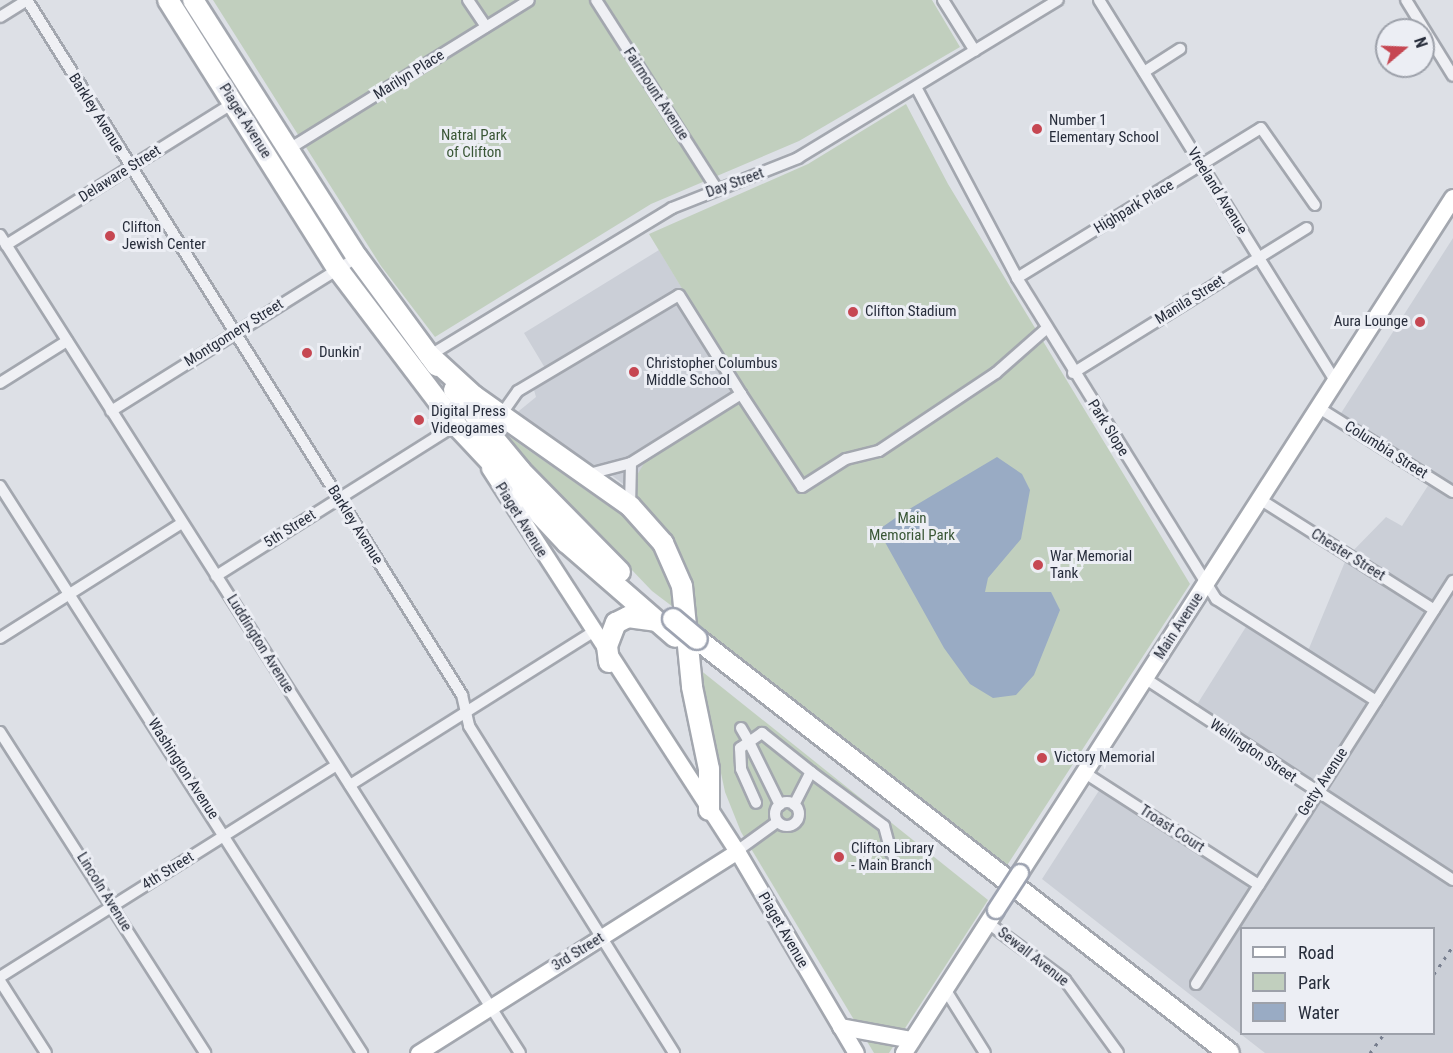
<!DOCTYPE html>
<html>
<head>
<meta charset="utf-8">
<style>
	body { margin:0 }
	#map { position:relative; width:1453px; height:1053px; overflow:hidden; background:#dde0e6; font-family:"Roboto Condensed",sans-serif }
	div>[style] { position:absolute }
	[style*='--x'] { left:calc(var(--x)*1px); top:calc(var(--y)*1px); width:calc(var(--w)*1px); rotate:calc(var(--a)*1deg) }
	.built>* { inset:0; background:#cbcfd7 }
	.green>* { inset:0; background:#c1cfbe }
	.water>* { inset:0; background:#99abc4 }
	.roads { filter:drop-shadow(2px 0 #a3a7af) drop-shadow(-2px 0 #a3a7af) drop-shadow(0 2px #a3a7af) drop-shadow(0 -2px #a3a7af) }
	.street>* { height:10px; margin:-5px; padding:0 5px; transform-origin:5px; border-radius:5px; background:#eff0f4 }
	.street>.ring { margin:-5px; padding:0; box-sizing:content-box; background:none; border:10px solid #eff0f4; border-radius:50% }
	.secondary>* { height:15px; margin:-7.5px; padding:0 7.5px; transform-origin:7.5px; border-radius:7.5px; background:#fff }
	.primary>* { height:16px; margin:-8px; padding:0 8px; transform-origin:8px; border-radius:8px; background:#fff }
	.highway>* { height:20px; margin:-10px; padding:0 10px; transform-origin:10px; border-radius:10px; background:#fff }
	.rail>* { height:3px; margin-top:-1.5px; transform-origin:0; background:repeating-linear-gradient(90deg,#777e8e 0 3px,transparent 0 9px) }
	.bridges { filter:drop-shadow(2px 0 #9da3b1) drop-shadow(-2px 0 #9da3b1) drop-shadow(0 2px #9da3b1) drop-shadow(0 -2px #9da3b1) }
	.primary-bridge>* { height:16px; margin:-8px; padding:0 8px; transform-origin:8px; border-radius:8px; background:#fff }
	.highway-bridge>* { height:20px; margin:-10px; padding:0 10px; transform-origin:10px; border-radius:10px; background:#fff }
	.dots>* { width:16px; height:16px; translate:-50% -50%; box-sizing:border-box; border:3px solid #eceef4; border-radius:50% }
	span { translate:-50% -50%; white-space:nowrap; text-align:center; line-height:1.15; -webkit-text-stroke:6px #eceef4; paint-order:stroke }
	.street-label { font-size:15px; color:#272d3b }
	.poi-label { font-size:15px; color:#272d3b }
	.left { translate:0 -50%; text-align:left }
	.right { translate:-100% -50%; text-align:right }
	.park-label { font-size:15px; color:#395635 }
	.legend { position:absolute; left:1240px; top:927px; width:195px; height:108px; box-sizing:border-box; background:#eceef4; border:2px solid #9da1aa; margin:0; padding:8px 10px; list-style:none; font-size:18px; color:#272d3b }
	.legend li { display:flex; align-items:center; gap:12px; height:30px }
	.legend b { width:30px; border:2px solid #9da1aa }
	.north { position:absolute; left:1375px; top:18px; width:60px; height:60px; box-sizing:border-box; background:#eceef4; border:2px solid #9da1aa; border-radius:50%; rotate:71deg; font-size:16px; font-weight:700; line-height:24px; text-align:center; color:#272d3b }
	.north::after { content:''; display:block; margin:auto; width:21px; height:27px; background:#c64752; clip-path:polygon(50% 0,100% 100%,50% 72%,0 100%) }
</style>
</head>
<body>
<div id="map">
	<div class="built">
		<i style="clip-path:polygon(evenodd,1453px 238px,1453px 1053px,1265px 1053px,1042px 879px,1100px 789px,1255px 889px,1315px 792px,1191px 714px,1249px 622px,1305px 658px,1347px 557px,1386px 517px,1402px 526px,1431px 481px,1336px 421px,1453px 238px,1242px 928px,1434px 928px,1434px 1034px,1242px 1034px,1242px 928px)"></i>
		<i style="clip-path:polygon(659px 250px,747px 396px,646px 460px,635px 493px,602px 468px,583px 466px,514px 415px,536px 397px,530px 376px,545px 368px,524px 333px)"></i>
	</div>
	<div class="green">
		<i style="clip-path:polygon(213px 0,932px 0,960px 47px,799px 141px,651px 204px,435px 337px,381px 266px)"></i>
		<i style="clip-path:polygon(906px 104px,948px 184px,1190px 584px,1006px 867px,694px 622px,678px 549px,635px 493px,636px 477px,646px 460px,747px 396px,649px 234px,808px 164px)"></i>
		<i style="clip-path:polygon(494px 426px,630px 521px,657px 550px,677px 610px,652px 591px)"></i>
		<i style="clip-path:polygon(699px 669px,988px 900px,889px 1053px,874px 1053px,741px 832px,725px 792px)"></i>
	</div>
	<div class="water">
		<i style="clip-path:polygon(997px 457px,1022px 474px,1030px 490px,1021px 539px,988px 578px,985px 592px,1051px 592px,1060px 610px,1034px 675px,1016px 695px,993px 698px,970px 684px,944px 648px,881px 535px,881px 528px,901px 514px)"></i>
	</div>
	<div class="roads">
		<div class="street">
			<i style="--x:27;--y:0;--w:820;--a:57.96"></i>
			<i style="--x:462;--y:695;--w:32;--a:77"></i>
			<i style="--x:469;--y:726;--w:386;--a:57.9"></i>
			<i style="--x:468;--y:0;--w:32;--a:56"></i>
			<i style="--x:596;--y:0;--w:224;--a:57.4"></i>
			<i style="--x:943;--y:0;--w:60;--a:57.9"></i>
			<i style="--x:1099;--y:0;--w:450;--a:58.2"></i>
			<i style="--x:1406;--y:0;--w:89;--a:58.3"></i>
			<i style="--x:0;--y:17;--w:32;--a:-32"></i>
			<i style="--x:1144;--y:72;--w:43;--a:-32.6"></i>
			<i style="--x:916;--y:87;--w:216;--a:62.1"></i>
			<i style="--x:1017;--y:278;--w:378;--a:58.2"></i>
			<i style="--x:1216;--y:599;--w:190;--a:32.5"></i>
			<i style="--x:289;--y:149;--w:282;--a:-31.8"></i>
			<i style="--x:0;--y:235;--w:969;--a:57.56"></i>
			<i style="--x:6;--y:245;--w:268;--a:-32"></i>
			<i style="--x:1017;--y:278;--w:286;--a:-31.6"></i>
			<i style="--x:1261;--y:128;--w:94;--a:55"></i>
			<i style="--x:427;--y:357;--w:287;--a:-31.3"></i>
			<i style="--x:672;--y:208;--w:136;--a:-21.6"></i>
			<i style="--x:798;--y:158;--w:304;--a:-31.3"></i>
			<i style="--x:1073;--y:373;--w:275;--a:-31.8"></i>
			<i style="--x:0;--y:383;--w:79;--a:-32.1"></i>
			<i style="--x:741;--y:394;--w:111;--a:56.7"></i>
			<i style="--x:802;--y:487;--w:52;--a:-32.5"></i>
			<i style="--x:846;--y:459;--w:34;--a:-14"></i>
			<i style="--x:879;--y:451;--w:141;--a:-33.7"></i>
			<i style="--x:996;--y:373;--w:68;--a:-41.4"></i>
			<i style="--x:1319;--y:408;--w:158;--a:32.1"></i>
			<i style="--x:111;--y:411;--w:290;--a:-32"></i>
			<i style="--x:501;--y:415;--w:29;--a:-55"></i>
			<i style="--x:518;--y:391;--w:187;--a:-30.8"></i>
			<i style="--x:679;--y:295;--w:117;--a:57.9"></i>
			<i style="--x:741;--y:394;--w:130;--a:147.9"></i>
			<i style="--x:631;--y:463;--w:43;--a:91.3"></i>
			<i style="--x:589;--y:474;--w:43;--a:-14.7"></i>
			<i style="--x:0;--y:486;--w:673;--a:57.44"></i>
			<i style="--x:1261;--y:500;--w:205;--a:32.4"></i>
			<i style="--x:216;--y:576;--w:284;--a:-32.2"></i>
			<i style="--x:0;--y:638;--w:215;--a:-32.3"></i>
			<i style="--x:1146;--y:679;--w:367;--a:33.2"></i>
			<i style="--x:741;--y:728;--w:16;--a:60"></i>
			<i style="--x:749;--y:742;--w:11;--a:146"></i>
			<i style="--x:740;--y:748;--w:21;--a:87"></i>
			<i style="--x:741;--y:769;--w:37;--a:66"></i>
			<i style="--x:0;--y:732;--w:381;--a:57.4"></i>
			<i style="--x:1085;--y:773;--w:207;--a:32.8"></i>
			<i style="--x:350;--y:785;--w:285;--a:-32.2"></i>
			<i class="ring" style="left:775px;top:802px;width:14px;height:14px"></i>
			<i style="--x:780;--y:805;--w:70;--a:-116.2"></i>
			<i style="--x:749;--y:742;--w:16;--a:-35"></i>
			<i style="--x:762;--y:733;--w:63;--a:38.5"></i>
			<i style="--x:794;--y:805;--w:37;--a:-63"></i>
			<i style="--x:811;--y:772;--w:91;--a:36.5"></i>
			<i style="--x:884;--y:826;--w:28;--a:75"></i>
			<i style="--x:737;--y:851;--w:49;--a:-35.9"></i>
			<i style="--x:988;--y:923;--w:96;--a:36.5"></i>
			<i style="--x:1065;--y:980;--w:90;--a:54"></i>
			<i style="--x:0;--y:977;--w:397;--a:-32.2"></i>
			<i style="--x:0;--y:981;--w:85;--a:57.4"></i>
			<i style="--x:1196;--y:984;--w:478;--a:-57.5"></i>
			<i style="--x:945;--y:989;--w:75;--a:58"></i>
		</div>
		<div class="secondary">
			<i style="--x:489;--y:468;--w:456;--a:57.1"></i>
			<i style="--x:737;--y:851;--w:234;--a:59.5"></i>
			<i style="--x:418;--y:1053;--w:378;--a:-32.3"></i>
		</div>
		<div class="primary">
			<i style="--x:1020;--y:873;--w:802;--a:-57.32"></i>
			<i style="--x:841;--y:1027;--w:72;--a:10.4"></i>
			<i style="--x:904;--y:1053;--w:170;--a:-57.2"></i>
		</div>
		<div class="highway">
			<i style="--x:168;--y:0;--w:317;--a:57.8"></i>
			<i style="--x:337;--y:268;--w:197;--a:52.8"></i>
			<i style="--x:456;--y:425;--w:162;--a:46.8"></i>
			<i style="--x:567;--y:543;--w:143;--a:41"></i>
			<i style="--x:193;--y:0;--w:305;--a:57.5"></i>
			<i style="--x:357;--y:257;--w:135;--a:53.7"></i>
			<i style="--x:429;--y:355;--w:61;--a:42.3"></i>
			<i style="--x:474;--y:396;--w:191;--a:35.2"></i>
			<i style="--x:630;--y:506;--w:50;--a:48.3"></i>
			<i style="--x:663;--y:543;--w:47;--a:66.2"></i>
			<i style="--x:682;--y:586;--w:101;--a:84.3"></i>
			<i style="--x:692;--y:687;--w:84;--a:78.3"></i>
			<i style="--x:709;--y:769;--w:41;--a:90"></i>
			<i style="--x:454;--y:390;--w:105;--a:50.4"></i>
			<i style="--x:512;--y:462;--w:154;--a:45.5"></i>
			<i style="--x:697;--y:639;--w:674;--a:37.89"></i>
			<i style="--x:609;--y:662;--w:16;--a:-97"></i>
			<i style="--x:607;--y:646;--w:25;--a:-69"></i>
			<i style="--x:616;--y:623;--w:13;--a:-27"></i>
			<i style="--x:628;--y:617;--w:28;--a:8"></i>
		</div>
	</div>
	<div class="rail">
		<i style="--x:1434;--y:974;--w:34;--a:-56"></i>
		<i style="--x:1370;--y:1053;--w:24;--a:-54"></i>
	</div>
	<div class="bridges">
		<div class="primary-bridge">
			<i style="--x:996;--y:910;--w:44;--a:-57"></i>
		</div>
		<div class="highway-bridge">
			<i style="--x:673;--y:619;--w:31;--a:40"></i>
		</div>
	</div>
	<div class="dots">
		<i style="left:1037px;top:129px;background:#c64752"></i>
		<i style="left:110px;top:236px;background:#c64752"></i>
		<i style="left:853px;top:312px;background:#c64752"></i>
		<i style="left:1420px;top:322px;background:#c64752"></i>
		<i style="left:307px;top:353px;background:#c64752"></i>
		<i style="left:634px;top:372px;background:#c64752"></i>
		<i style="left:419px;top:420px;background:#c64752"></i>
		<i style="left:1038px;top:565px;background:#c64752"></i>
		<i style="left:1042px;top:758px;background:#c64752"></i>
		<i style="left:839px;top:857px;background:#c64752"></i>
	</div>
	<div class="street-label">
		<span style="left:409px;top:75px;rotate:-32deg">Marilyn Place</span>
		<span style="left:656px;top:94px;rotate:57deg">Fairmount Avenue</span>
		<span style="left:96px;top:113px;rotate:58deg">Barkley Avenue</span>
		<span style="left:245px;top:121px;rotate:58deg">Piaget Avenue</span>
		<span style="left:120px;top:174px;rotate:-32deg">Delaware Street</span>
		<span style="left:735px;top:183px;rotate:-20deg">Day Street</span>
		<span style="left:1217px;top:191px;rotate:58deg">Vreeland Avenue</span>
		<span style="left:1134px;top:207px;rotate:-31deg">Highpark Place</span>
		<span style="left:1190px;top:300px;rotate:-32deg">Manila Street</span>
		<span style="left:234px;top:333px;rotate:-32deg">Montgomery Street</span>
		<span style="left:1108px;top:428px;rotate:58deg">Park Slope</span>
		<span style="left:1386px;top:450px;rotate:32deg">Columbia Street</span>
		<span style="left:521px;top:520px;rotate:58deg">Piaget Avenue</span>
		<span style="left:355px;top:525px;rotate:58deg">Barkley Avenue</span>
		<span style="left:290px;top:529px;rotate:-32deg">5th Street</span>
		<span style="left:1348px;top:555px;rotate:32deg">Chester Street</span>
		<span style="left:1179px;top:626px;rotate:-57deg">Main Avenue</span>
		<span style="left:260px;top:644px;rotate:58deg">Luddington Avenue</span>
		<span style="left:1253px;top:751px;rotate:34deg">Wellington Street</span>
		<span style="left:183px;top:769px;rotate:57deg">Washington Avenue</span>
		<span style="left:1323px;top:782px;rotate:-57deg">Getty Avenue</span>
		<span style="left:1172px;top:829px;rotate:33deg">Troast Court</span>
		<span style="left:168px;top:871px;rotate:-32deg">4th Street</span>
		<span style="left:104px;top:892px;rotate:58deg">Lincoln Avenue</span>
		<span style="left:783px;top:930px;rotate:60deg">Piaget Avenue</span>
		<span style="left:578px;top:952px;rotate:-32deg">3rd Street</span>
		<span style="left:1033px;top:957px;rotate:38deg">Sewall Avenue</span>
	</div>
	<div class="poi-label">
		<span class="left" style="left:1049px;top:129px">Number 1<br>Elementary School</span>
		<span class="left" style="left:122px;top:236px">Clifton<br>Jewish Center</span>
		<span class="left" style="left:865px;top:312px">Clifton Stadium</span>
		<span class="right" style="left:1408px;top:322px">Aura Lounge</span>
		<span class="left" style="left:319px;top:353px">Dunkin'</span>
		<span class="left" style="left:646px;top:372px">Christopher Columbus<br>Middle School</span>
		<span class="left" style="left:431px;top:420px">Digital Press<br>Videogames</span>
		<span class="left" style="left:1050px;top:565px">War Memorial<br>Tank</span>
		<span class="left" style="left:1054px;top:758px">Victory Memorial</span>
		<span class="left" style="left:851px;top:857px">Clifton Library<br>- Main Branch</span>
	</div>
	<div class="park-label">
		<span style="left:474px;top:144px">Natral Park<br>of Clifton</span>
		<span style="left:912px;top:527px">Main<br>Memorial Park</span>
	</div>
	<ul class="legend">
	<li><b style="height:8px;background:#fff"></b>Road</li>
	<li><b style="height:16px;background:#c1cfbe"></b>Park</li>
	<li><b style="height:16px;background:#99abc4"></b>Water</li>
	</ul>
	<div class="north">N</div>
</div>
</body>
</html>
